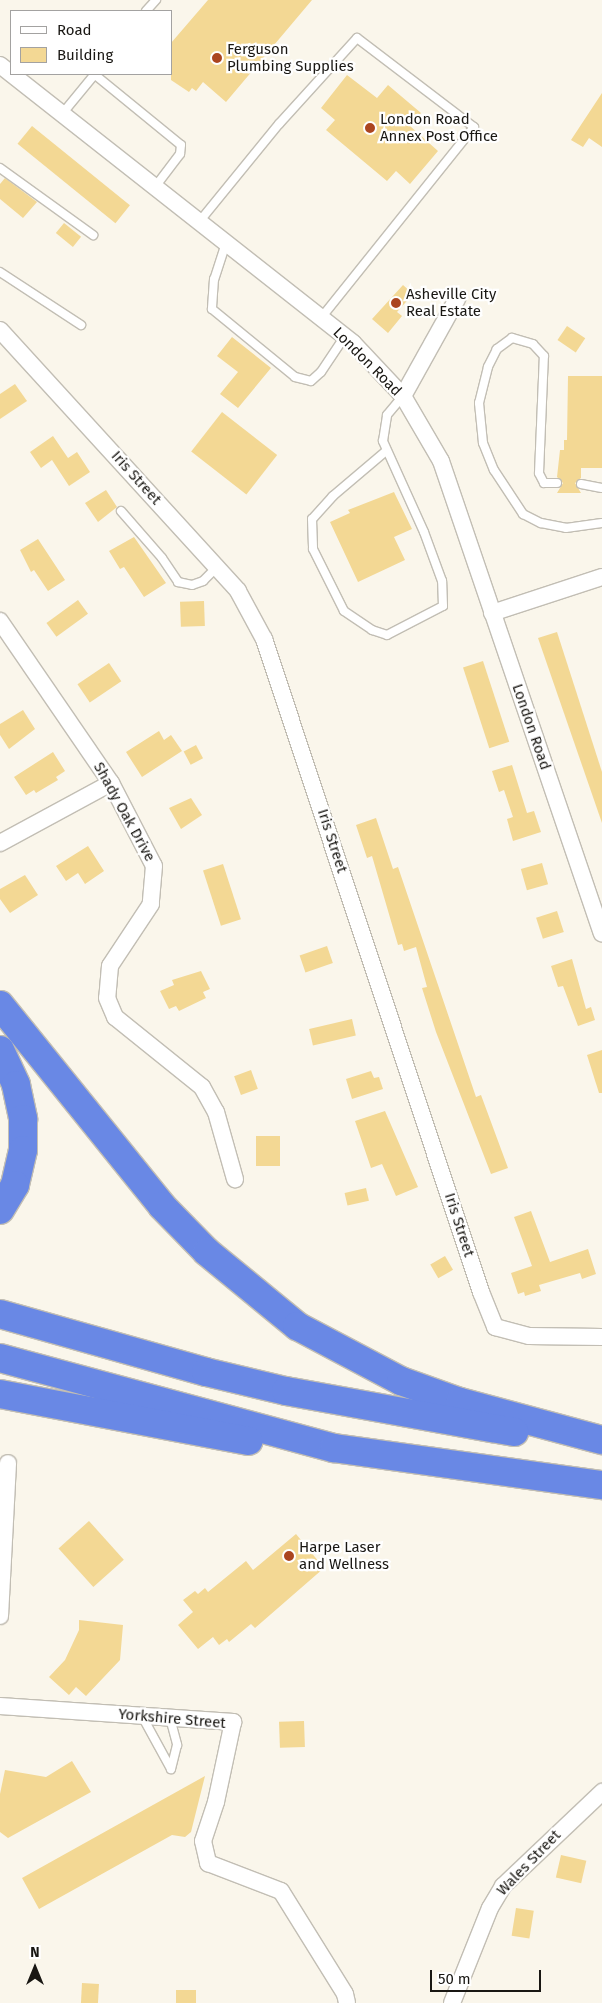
<!DOCTYPE html>
<html>
<head>
<meta charset="utf-8">
<style>
	body { margin:0 }
	#map { position:relative; width:602px; height:2003px; overflow:hidden; background:#faf6eb; font-family:"Fira Sans",sans-serif }
	div>[style] { position:absolute }
	[style*='--x'] { left:calc(var(--x)*1px); top:calc(var(--y)*1px); width:calc(var(--w)*1px); rotate:calc(var(--a)*1deg) }
	.building>* { inset:0; background:#f3d894; transform-origin:0 0 }
	.roads { filter:drop-shadow(1px 0 #c2beb4) drop-shadow(-1px 0 #c2beb4) drop-shadow(0 1px #c2beb4) drop-shadow(0 -1px #c2beb4) }
	.service>* { height:8px; margin:-4px; padding:0 4px; transform-origin:4px; border-radius:4px; background:#fff }
	.minor>* { height:16px; margin:-8px; padding:0 8px; transform-origin:8px; border-radius:8px; background:#fff }
	.motorway>* { height:28px; margin:-14px; padding:0 14px; transform-origin:14px; border-radius:14px; background:#6988e5 }
	.dots>* { width:14px; height:14px; translate:-50% -50%; box-sizing:border-box; border:2px solid #fff; border-radius:50% }
	span { translate:-50% -50%; white-space:nowrap; text-align:center; line-height:1.15; -webkit-text-stroke:4.5px #fff; paint-order:stroke }
	.poi-label { font-size:15px; color:#191713 }
	.left { translate:0 -50%; text-align:left }
	.street-label { font-size:15px; color:#191713 }
	.legend { position:absolute; left:10px; top:10px; width:162px; height:65px; box-sizing:border-box; background:#fff; border:1px solid #a3a2a1; margin:0; padding:6px 9px; list-style:none; font-size:15px; color:#191713 }
	.legend li { display:flex; align-items:center; gap:10px; height:25px }
	.legend b { width:25px; border:1px solid #a3a2a1 }
	.north { position:absolute; left:10px; top:1943px; width:50px; height:50px; -webkit-text-stroke:4px #fff; paint-order:stroke; rotate:0deg; font-size:14px; font-weight:700; line-height:20px; text-align:center; color:#191713 }
	.north::after { content:''; display:block; margin:auto; width:18px; height:22px; background:#191713; clip-path:polygon(50% 0,100% 100%,50% 72%,0 100%) }
	.scale { position:absolute; left:430px; top:1970px; width:111px; height:22px; box-sizing:border-box; border:2px solid #191713; border-top:0; padding-left:6px; font-size:15px; line-height:18px; white-space:nowrap; color:#191713; -webkit-text-stroke:4px #fff; paint-order:stroke }
</style>
</head>
<body>
<div id="map">
	<div class="building">
		<i style="clip-path:polygon(208px 0,312px 0,226px 102px,203px 82px,196px 91px,192px 88px,189px 92px,171px 80px,171px 43px)"></i>
		<i style="clip-path:polygon(347px 75px,377px 98px,388px 85px,421px 113px,410px 126px,438px 151px,410px 184px,396px 171px,387px 181px,326px 130px,335px 120px,321px 108px)"></i>
		<i style="clip-path:polygon(602px 93px,602px 147px,589px 138px,583px 147px,571px 140px)"></i>
		<i style="left:32px;top:126px;width:126px;height:23px;rotate:39deg"></i>
		<i style="clip-path:polygon(5px 178px,37px 202px,23px 218px,0 199px,0 184px)"></i>
		<i style="left:64px;top:223px;width:22px;height:13px;rotate:39deg"></i>
		<i style="clip-path:polygon(403px 285px,413px 294px,397px 312px,402px 316px,388px 333px,372px 319px)"></i>
		<i style="left:567px;top:326px;width:22px;height:17px;rotate:34deg"></i>
		<i style="clip-path:polygon(232px 337px,271px 368px,238px 408px,220px 394px,238px 372px,217px 356px)"></i>
		<i style="clip-path:polygon(568px 376px,602px 376px,602px 468px,581px 468px,581px 478px,575px 483px,581px 493px,557px 493px,563px 483px,557px 477px,560px 450px,564px 450px,564px 440px,567px 440px)"></i>
		<i style="clip-path:polygon(15px 384px,27px 401px,0 419px,0 394px)"></i>
		<i style="left:222px;top:412px;width:70px;height:50px;rotate:38deg"></i>
		<i style="clip-path:polygon(53px 436px,68px 458px,77px 452px,90px 472px,69px 486px,52px 460px,41px 468px,30px 452px)"></i>
		<i style="clip-path:polygon(106px 490px,117px 507px,98px 522px,85px 503px)"></i>
		<i style="clip-path:polygon(394px 492px,412px 529px,394px 537px,405px 560px,358px 582px,330px 522px,350px 513px,348px 510px)"></i>
		<i style="clip-path:polygon(134px 537px,166px 583px,144px 597px,124px 567px,120px 569px,109px 551px)"></i>
		<i style="clip-path:polygon(38px 539px,65px 580px,48px 591px,34px 570px,31px 572px,20px 550px)"></i>
		<i style="left:78px;top:600px;width:17px;height:39px;rotate:54deg"></i>
		<i style="left:204px;top:601px;width:25px;height:24px;rotate:88deg"></i>
		<i style="clip-path:polygon(557px 632px,602px 772px,602px 823px,538px 638px)"></i>
		<i style="left:483px;top:661px;width:85px;height:21px;rotate:72deg"></i>
		<i style="left:109px;top:663px;width:22px;height:38px;rotate:56deg"></i>
		<i style="clip-path:polygon(23px 710px,35px 729px,9px 749px,0 735px,0 724px)"></i>
		<i style="clip-path:polygon(159px 731px,164px 740px,171px 735px,182px 751px,142px 777px,126px 752px)"></i>
		<i style="left:196px;top:745px;width:15px;height:14px;rotate:62deg"></i>
		<i style="clip-path:polygon(53px 752px,65px 771px,56px 777px,58px 780px,36px 793px,34px 790px,26px 795px,14px 777px)"></i>
		<i style="clip-path:polygon(512px 765px,527px 813px,534px 811px,541px 832px,513px 841px,507px 819px,513px 817px,504px 790px,499px 792px,492px 771px)"></i>
		<i style="clip-path:polygon(191px 798px,202px 815px,181px 829px,169px 808px)"></i>
		<i style="clip-path:polygon(376px 818px,393px 869px,398px 867px,476px 1097px,481px 1095px,508px 1168px,491px 1174px,436px 1032px,422px 988px,427px 987px,416px 947px,404px 951px,402px 944px,398px 945px,372px 856px,367px 858px,356px 825px)"></i>
		<i style="clip-path:polygon(88px 846px,104px 871px,85px 884px,78px 873px,66px 881px,56px 866px)"></i>
		<i style="left:542px;top:863px;width:22px;height:22px;rotate:74deg"></i>
		<i style="left:223px;top:864px;width:58px;height:21px;rotate:72deg"></i>
		<i style="clip-path:polygon(25px 875px,38px 895px,10px 913px,0 899px,0 889px)"></i>
		<i style="left:557px;top:911px;width:22px;height:22px;rotate:72deg"></i>
		<i style="left:327px;top:946px;width:18px;height:29px;rotate:71deg"></i>
		<i style="clip-path:polygon(572px 959px,586px 1009px,591px 1007px,595px 1020px,578px 1026px,563px 986px,558px 987px,551px 966px)"></i>
		<i style="clip-path:polygon(201px 971px,210px 989px,203px 992px,206px 998px,179px 1011px,176px 1006px,169px 1009px,160px 991px,174px 985px,172px 980px)"></i>
		<i style="left:352px;top:1019px;width:17px;height:44px;rotate:77deg"></i>
		<i style="clip-path:polygon(602px 1050px,602px 1093px,599px 1093px,587px 1055px)"></i>
		<i style="left:251px;top:1070px;width:20px;height:18px;rotate:70deg"></i>
		<i style="clip-path:polygon(371px 1071px,374px 1078px,379px 1077px,383px 1089px,352px 1099px,346px 1079px)"></i>
		<i style="clip-path:polygon(385px 1111px,418px 1187px,396px 1196px,382px 1164px,371px 1168px,355px 1121px)"></i>
		<i style="left:256px;top:1136px;width:24px;height:30px"></i>
		<i style="left:366px;top:1188px;width:13px;height:22px;rotate:77deg"></i>
		<i style="clip-path:polygon(531px 1211px,550px 1262px,588px 1249px,596px 1274px,582px 1279px,580px 1273px,539px 1285px,541px 1291px,525px 1296px,524px 1292px,518px 1294px,511px 1273px,532px 1266px,514px 1217px)"></i>
		<i style="left:445px;top:1256px;width:16px;height:17px;rotate:60deg"></i>
		<i style="left:89px;top:1521px;width:52px;height:41px;rotate:48deg"></i>
		<i style="clip-path:polygon(296px 1534px,324px 1568px,255px 1628px,251px 1624px,229px 1642px,227px 1639px,219px 1645px,213px 1637px,198px 1649px,178px 1625px,193px 1612px,183px 1600px,195px 1591px,198px 1594px,205px 1588px,208px 1592px,246px 1561px,253px 1570px)"></i>
		<i style="clip-path:polygon(79px 1620px,123px 1625px,120px 1660px,86px 1696px,76px 1687px,69px 1695px,49px 1677px,65px 1660px,79px 1630px)"></i>
		<i style="left:304px;top:1721px;width:26px;height:25px;rotate:88deg"></i>
		<i style="clip-path:polygon(72px 1761px,91px 1792px,8px 1838px,0 1832px,0 1794px,5px 1770px,46px 1777px)"></i>
		<i style="clip-path:polygon(205px 1776px,191px 1832px,185px 1837px,172px 1835px,39px 1909px,22px 1878px)"></i>
		<i style="left:561px;top:1855px;width:26px;height:23px;rotate:13deg"></i>
		<i style="left:516px;top:1908px;width:18px;height:28px;rotate:9deg"></i>
		<i style="left:82px;top:1983px;width:17px;height:20px;rotate:3deg"></i>
		<i style="left:176px;top:1990px;width:20px;height:13px"></i>
	</div>
	<div class="roads">
		<div class="service">
			<i style="--x:146;--y:11;--w:15;--a:-48"></i>
			<i style="--x:94;--y:74;--w:112;--a:39.2"></i>
			<i style="--x:181;--y:145;--w:9;--a:96"></i>
			<i style="--x:180;--y:154;--w:41;--a:127.1"></i>
			<i style="--x:62;--y:114;--w:52;--a:-50.5"></i>
			<i style="--x:0;--y:168;--w:115;--a:35.8"></i>
			<i style="--x:199;--y:222;--w:127;--a:-50.8"></i>
			<i style="--x:279;--y:124;--w:116;--a:-47.8"></i>
			<i style="--x:357;--y:38;--w:147;--a:37.3"></i>
			<i style="--x:474;--y:127;--w:245;--a:128.7"></i>
			<i style="--x:226;--y:243;--w:38;--a:108"></i>
			<i style="--x:214;--y:279;--w:30;--a:94"></i>
			<i style="--x:212;--y:309;--w:107;--a:39.3"></i>
			<i style="--x:295;--y:377;--w:16;--a:14"></i>
			<i style="--x:311;--y:381;--w:13;--a:-42"></i>
			<i style="--x:321;--y:372;--w:43;--a:-56.3"></i>
			<i style="--x:0;--y:272;--w:97;--a:33.2"></i>
			<i style="--x:386;--y:451;--w:70;--a:139.7"></i>
			<i style="--x:333;--y:496;--w:31;--a:132"></i>
			<i style="--x:312;--y:519;--w:30;--a:88"></i>
			<i style="--x:313;--y:549;--w:69;--a:63.4"></i>
			<i style="--x:344;--y:611;--w:34;--a:34"></i>
			<i style="--x:372;--y:630;--w:16;--a:18"></i>
			<i style="--x:387;--y:635;--w:63;--a:-27.4"></i>
			<i style="--x:443;--y:606;--w:25;--a:-92"></i>
			<i style="--x:442;--y:581;--w:52;--a:-110.2"></i>
			<i style="--x:424;--y:532;--w:100;--a:-114.3"></i>
			<i style="--x:383;--y:441;--w:26;--a:-81"></i>
			<i style="--x:387;--y:415;--w:25;--a:-50"></i>
			<i style="--x:557;--y:483;--w:13;--a:180"></i>
			<i style="--x:544;--y:483;--w:11;--a:-117"></i>
			<i style="--x:539;--y:473;--w:117;--a:-87.6"></i>
			<i style="--x:544;--y:356;--w:16;--a:-133"></i>
			<i style="--x:533;--y:344;--w:22;--a:-164"></i>
			<i style="--x:512;--y:338;--w:19;--a:144"></i>
			<i style="--x:497;--y:349;--w:20;--a:117"></i>
			<i style="--x:488;--y:367;--w:37;--a:104"></i>
			<i style="--x:479;--y:403;--w:40;--a:84.3"></i>
			<i style="--x:483;--y:443;--w:29;--a:68"></i>
			<i style="--x:494;--y:470;--w:53;--a:56.6"></i>
			<i style="--x:523;--y:514;--w:20;--a:27"></i>
			<i style="--x:541;--y:523;--w:25;--a:11"></i>
			<i style="--x:566;--y:528;--w:36;--a:-8"></i>
			<i style="--x:581;--y:484;--w:21;--a:11"></i>
			<i style="--x:121;--y:511;--w:62;--a:48.9"></i>
			<i style="--x:162;--y:558;--w:29;--a:56"></i>
			<i style="--x:178;--y:582;--w:14;--a:12"></i>
			<i style="--x:192;--y:585;--w:12;--a:-20"></i>
			<i style="--x:203;--y:581;--w:20;--a:-45"></i>
			<i style="--x:142;--y:1716;--w:60;--a:61.3"></i>
			<i style="--x:170;--y:1718;--w:28;--a:75"></i>
			<i style="--x:177;--y:1745;--w:25;--a:104"></i>
		</div>
		<div class="minor">
			<i style="--x:0;--y:65;--w:449;--a:38.2"></i>
			<i style="--x:353;--y:343;--w:73;--a:46.7"></i>
			<i style="--x:403;--y:396;--w:75;--a:59.7"></i>
			<i style="--x:441;--y:461;--w:499;--a:71.2"></i>
			<i style="--x:0;--y:330;--w:353;--a:47.6"></i>
			<i style="--x:238;--y:591;--w:55;--a:61.6"></i>
			<i style="--x:264;--y:639;--w:688;--a:71.62"></i>
			<i style="--x:481;--y:1292;--w:38;--a:68"></i>
			<i style="--x:495;--y:1327;--w:35;--a:15"></i>
			<i style="--x:529;--y:1336;--w:73;--a:0.8"></i>
			<i style="--x:403;--y:396;--w:111;--a:-60.9"></i>
			<i style="--x:492;--y:613;--w:116;--a:-18.1"></i>
			<i style="--x:0;--y:621;--w:196;--a:55.6"></i>
			<i style="--x:111;--y:783;--w:93;--a:62.6"></i>
			<i style="--x:154;--y:866;--w:38;--a:95"></i>
			<i style="--x:151;--y:904;--w:74;--a:123.5"></i>
			<i style="--x:110;--y:966;--w:32;--a:95"></i>
			<i style="--x:107;--y:998;--w:21;--a:67"></i>
			<i style="--x:115;--y:1017;--w:112;--a:38.8"></i>
			<i style="--x:202;--y:1087;--w:29;--a:61"></i>
			<i style="--x:216;--y:1112;--w:70;--a:74.2"></i>
			<i style="--x:0;--y:843;--w:126;--a:-28.4"></i>
			<i style="--x:0;--y:1616;--w:153;--a:-87"></i>
			<i style="--x:0;--y:1706;--w:234;--a:3.9"></i>
			<i style="--x:233;--y:1722;--w:82;--a:102"></i>
			<i style="--x:216;--y:1802;--w:41;--a:108.4"></i>
			<i style="--x:203;--y:1841;--w:23;--a:77"></i>
			<i style="--x:208;--y:1863;--w:78;--a:21"></i>
			<i style="--x:281;--y:1891;--w:121;--a:58.1"></i>
			<i style="--x:345;--y:1994;--w:9;--a:77"></i>
			<i style="--x:452;--y:2003;--w:102;--a:-68.2"></i>
			<i style="--x:490;--y:1908;--w:26;--a:-59"></i>
			<i style="--x:503;--y:1886;--w:137;--a:-43.5"></i>
		</div>
		<div class="motorway">
			<i style="--x:0;--y:1005;--w:258;--a:51.1"></i>
			<i style="--x:162;--y:1206;--w:64;--a:45.6"></i>
			<i style="--x:207;--y:1252;--w:117;--a:39.4"></i>
			<i style="--x:297;--y:1326;--w:118;--a:27.9"></i>
			<i style="--x:401;--y:1381;--w:63;--a:19.6"></i>
			<i style="--x:460;--y:1402;--w:147;--a:15"></i>
			<i style="--x:0;--y:1050;--w:38;--a:65"></i>
			<i style="--x:16;--y:1085;--w:35;--a:78"></i>
			<i style="--x:23;--y:1119;--w:31;--a:90"></i>
			<i style="--x:23;--y:1150;--w:36;--a:103"></i>
			<i style="--x:15;--y:1185;--w:29;--a:121"></i>
			<i style="--x:0;--y:1314;--w:214;--a:15.7"></i>
			<i style="--x:206;--y:1372;--w:82;--a:13.4"></i>
			<i style="--x:286;--y:1391;--w:232;--a:10.2"></i>
			<i style="--x:0;--y:1358;--w:346;--a:15.1"></i>
			<i style="--x:334;--y:1448;--w:271;--a:7.9"></i>
			<i style="--x:0;--y:1394;--w:253;--a:10.7"></i>
		</div>
	</div>
	<div class="dots">
		<i style="left:217px;top:58px;background:#ab451f"></i>
		<i style="left:370px;top:128px;background:#ab451f"></i>
		<i style="left:396px;top:303px;background:#ab451f"></i>
		<i style="left:289px;top:1556px;background:#ab451f"></i>
	</div>
	<div class="poi-label">
		<span class="left" style="left:227px;top:58px">Ferguson<br>Plumbing Supplies</span>
		<span class="left" style="left:380px;top:128px">London Road<br>Annex Post Office</span>
		<span class="left" style="left:406px;top:303px">Asheville City<br>Real Estate</span>
		<span class="left" style="left:299px;top:1556px">Harpe Laser<br>and Wellness</span>
	</div>
	<div class="street-label">
		<span style="left:367px;top:362px;rotate:45deg">London Road</span>
		<span style="left:136px;top:478px;rotate:48deg">Iris Street</span>
		<span style="left:531px;top:727px;rotate:71deg">London Road</span>
		<span style="left:124px;top:812px;rotate:61deg">Shady Oak Drive</span>
		<span style="left:332px;top:841px;rotate:72deg">Iris Street</span>
		<span style="left:459px;top:1225px;rotate:72deg">Iris Street</span>
		<span style="left:172px;top:1719px;rotate:5deg">Yorkshire Street</span>
		<span style="left:529px;top:1863px;rotate:-46deg">Wales Street</span>
	</div>
	<ul class="legend">
	<li><b style="height:6px;background:#fff"></b>Road</li>
	<li><b style="height:14px;background:#f3d894"></b>Building</li>
	</ul>
	<div class="north">N</div>
	<div class="scale">50 m</div>
</div>
</body>
</html>
